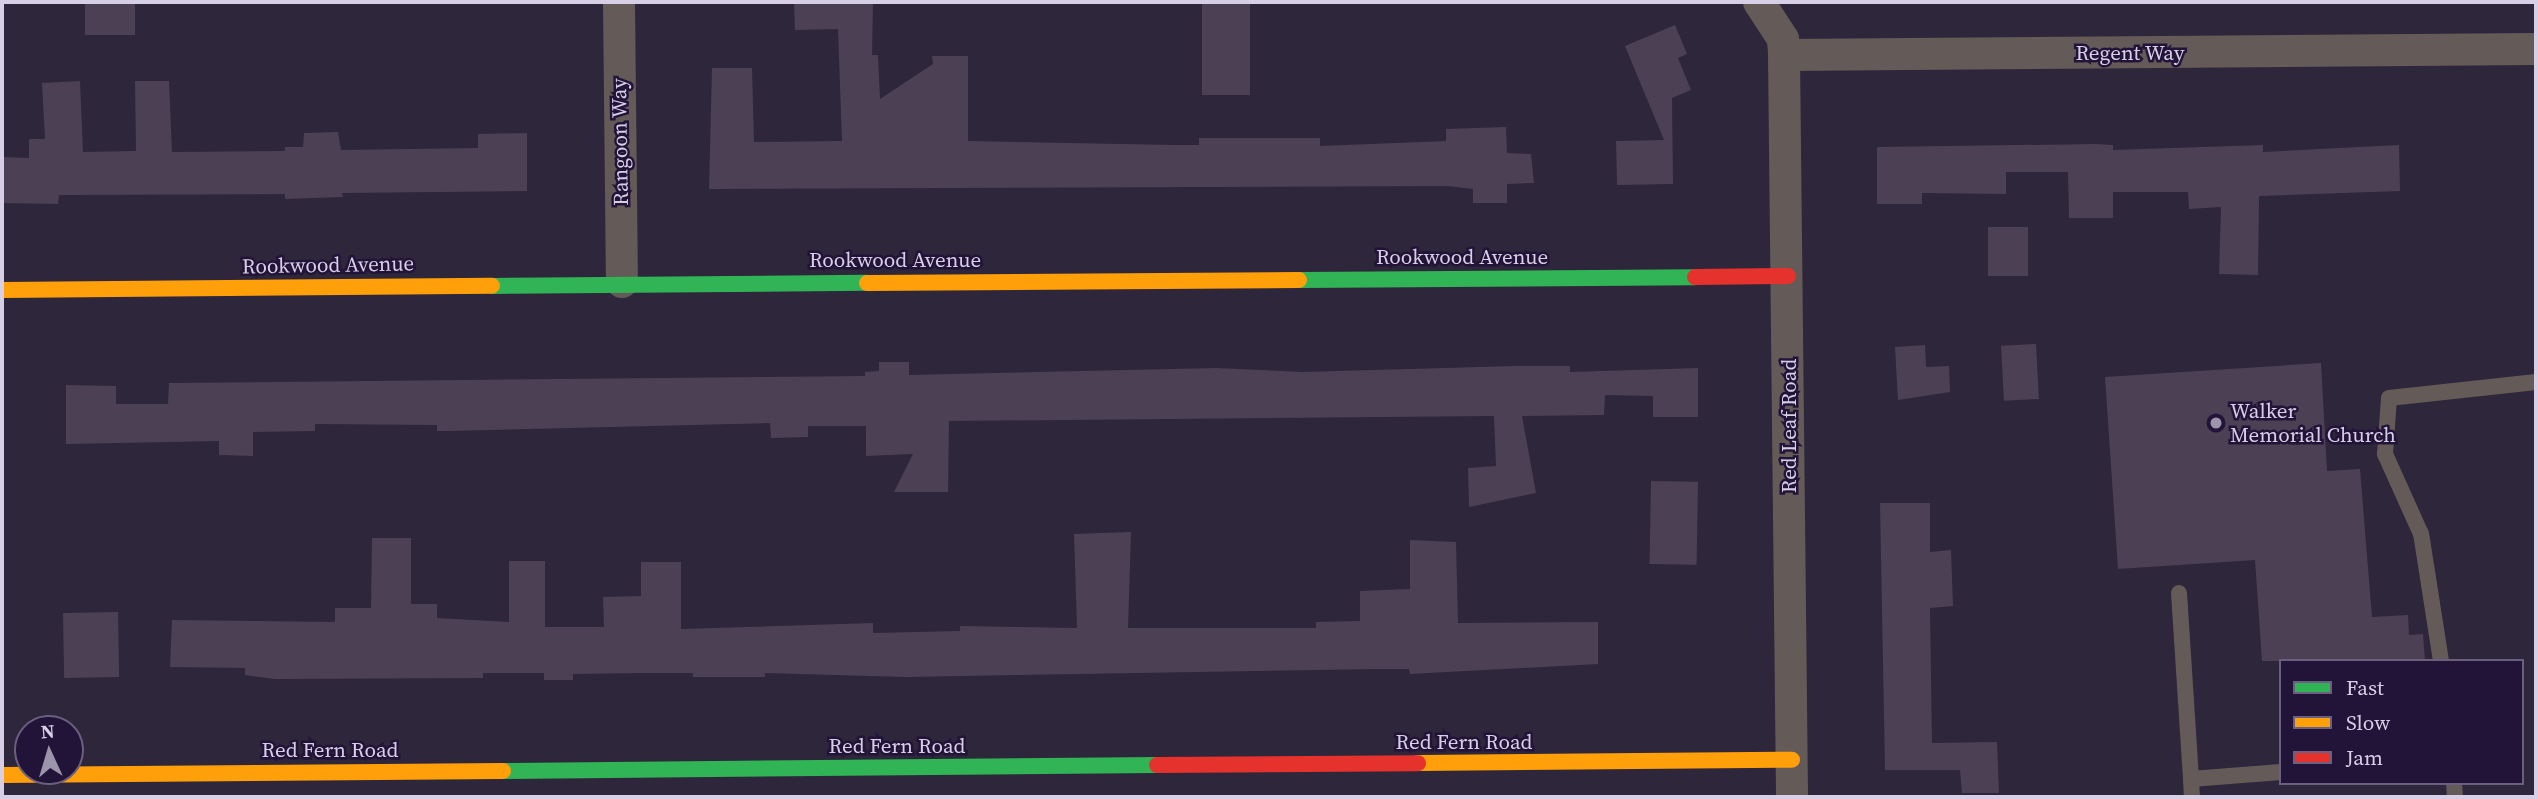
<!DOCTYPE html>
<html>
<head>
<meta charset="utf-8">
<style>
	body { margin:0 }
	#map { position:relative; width:2538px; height:799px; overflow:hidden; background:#2e263a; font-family:"Source Serif 4",serif }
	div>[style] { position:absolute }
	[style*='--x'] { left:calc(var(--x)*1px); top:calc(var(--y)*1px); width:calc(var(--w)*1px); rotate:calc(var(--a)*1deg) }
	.building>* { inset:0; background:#4c4054; transform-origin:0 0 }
	.lane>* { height:16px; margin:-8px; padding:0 8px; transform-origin:8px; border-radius:8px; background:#645b58 }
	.street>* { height:32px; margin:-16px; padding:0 16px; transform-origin:16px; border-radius:16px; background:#645b58 }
	.fast>* { height:16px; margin:-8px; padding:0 8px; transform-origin:8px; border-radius:8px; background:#30b455 }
	.slow>* { height:16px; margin:-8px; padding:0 8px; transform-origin:8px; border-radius:8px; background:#ff9f0a }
	.jam>* { height:16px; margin:-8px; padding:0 8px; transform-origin:8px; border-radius:8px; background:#e5322d }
	.dots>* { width:19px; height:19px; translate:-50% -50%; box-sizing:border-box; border:4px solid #221438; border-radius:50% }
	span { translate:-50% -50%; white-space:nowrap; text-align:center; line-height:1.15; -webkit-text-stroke:5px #221438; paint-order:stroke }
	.street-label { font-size:21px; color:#d6cfe6 }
	.poi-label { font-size:21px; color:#d6cfe6 }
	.left { translate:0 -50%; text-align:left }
	.frame { position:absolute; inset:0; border:4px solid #d6cfe6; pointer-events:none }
	.legend { position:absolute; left:2279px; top:659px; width:245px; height:126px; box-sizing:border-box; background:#221438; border:2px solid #6a5f7e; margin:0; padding:9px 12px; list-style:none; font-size:21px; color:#d6cfe6 }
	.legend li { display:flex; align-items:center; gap:14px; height:35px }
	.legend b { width:35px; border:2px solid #6a5f7e }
	.north { position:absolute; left:14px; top:715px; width:70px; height:70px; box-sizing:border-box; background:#221438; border:2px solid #6a5f7e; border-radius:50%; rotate:356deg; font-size:19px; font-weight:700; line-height:28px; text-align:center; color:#d6cfe6 }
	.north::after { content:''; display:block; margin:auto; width:24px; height:32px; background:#9b94aa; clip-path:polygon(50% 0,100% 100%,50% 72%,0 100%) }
</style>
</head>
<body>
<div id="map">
	<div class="building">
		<i style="left:85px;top:2px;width:50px;height:33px"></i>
		<i style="clip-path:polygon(794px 2px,873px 2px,872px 55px,878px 55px,880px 99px,933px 64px,932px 56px,968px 56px,968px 141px,1174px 145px,1199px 145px,1199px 138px,1320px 138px,1320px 146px,1446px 141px,1446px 129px,1506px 127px,1507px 153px,1531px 154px,1534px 183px,1507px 184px,1507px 203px,1473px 203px,1473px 189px,1447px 186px,709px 189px,712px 68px,752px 68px,754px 142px,842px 141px,838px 29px,795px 30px)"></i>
		<i style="left:1202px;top:2px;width:48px;height:93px"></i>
		<i style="clip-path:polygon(1675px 25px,1687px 54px,1678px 58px,1691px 90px,1672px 98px,1673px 184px,1617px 185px,1616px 141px,1664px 140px,1625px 46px)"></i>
		<i style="clip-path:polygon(80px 81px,83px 152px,136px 151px,135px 81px,169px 81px,172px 152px,285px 151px,285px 147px,303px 147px,304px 133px,338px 132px,341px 150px,478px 148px,478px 134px,527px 133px,527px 191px,342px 193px,343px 197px,285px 199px,285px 194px,59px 195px,58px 204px,2px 203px,2px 157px,29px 158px,29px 139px,45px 139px,42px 83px)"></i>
		<i style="clip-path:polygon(2096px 144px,2113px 145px,2113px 150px,2263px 145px,2263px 152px,2399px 145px,2400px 191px,2259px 196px,2258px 275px,2219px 274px,2221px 207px,2189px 209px,2188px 192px,2113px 192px,2113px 218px,2069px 218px,2068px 172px,2006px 172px,2006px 194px,1922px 193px,1922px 204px,1877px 204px,1877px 147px)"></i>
		<i style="left:1988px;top:227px;width:40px;height:49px"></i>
		<i style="left:2036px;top:344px;width:55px;height:35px;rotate:87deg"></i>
		<i style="clip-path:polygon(1925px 345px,1926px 367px,1949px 366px,1950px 392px,1898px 400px,1895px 347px)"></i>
		<i style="clip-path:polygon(879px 362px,909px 362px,909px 375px,1216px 368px,1302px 372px,1515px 366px,1570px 366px,1570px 372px,1698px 368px,1698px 417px,1653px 417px,1653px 396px,1605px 395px,1604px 415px,1522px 416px,1536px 493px,1469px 507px,1468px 468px,1496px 466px,1494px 416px,949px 421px,948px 492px,894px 492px,913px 454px,866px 456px,866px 426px,808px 426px,808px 437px,771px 438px,770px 423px,447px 431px,437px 431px,437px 425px,315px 424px,315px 431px,253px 432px,253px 456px,219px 455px,219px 441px,66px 444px,66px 385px,116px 386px,116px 404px,168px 404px,169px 383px,865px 376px,865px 372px,879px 371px)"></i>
		<i style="clip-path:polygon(2321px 363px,2327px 471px,2360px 469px,2372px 617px,2408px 615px,2409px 635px,2423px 634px,2425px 661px,2262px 661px,2255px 560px,2118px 569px,2105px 377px)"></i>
		<i style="left:1651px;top:481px;width:47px;height:83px;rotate:1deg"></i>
		<i style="clip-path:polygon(1880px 503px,1930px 503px,1930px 552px,1951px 550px,1953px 606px,1930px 608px,1932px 743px,1997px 742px,1999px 793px,1962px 793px,1960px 770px,1885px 770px)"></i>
		<i style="clip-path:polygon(1131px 532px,1128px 628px,1316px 628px,1316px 622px,1360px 621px,1360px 591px,1410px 589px,1410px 540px,1456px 542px,1458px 623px,1598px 622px,1598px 664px,1410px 674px,1409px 669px,1377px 669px,905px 677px,765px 673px,765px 677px,693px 677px,693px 673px,644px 673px,573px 674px,573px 680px,544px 680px,544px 673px,483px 673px,483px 678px,275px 679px,245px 675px,245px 668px,170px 667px,172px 620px,335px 622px,335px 608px,371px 608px,372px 538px,411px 538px,411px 604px,437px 604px,437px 618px,509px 622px,509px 561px,545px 561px,545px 627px,604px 627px,603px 597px,641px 596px,641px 562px,681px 562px,681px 629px,873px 623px,873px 633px,960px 631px,960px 626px,1077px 628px,1074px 534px)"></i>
		<i style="left:118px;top:612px;width:65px;height:55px;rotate:89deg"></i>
	</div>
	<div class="lane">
		<i style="--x:2179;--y:593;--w:186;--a:86.3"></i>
		<i style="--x:2191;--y:779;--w:90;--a:-4.4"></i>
		<i style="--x:2441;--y:661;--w:129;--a:-98.9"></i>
		<i style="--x:2421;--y:534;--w:88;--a:-114.2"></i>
		<i style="--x:2385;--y:454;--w:56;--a:-85.9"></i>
		<i style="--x:2389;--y:398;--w:148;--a:-6.2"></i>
		<i style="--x:2191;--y:779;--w:18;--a:87"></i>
		<i style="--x:2454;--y:783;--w:14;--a:86"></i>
	</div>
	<div class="street">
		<i style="--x:619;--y:2;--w:280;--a:89.4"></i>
		<i style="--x:1759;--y:2;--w:44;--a:57"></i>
		<i style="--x:1783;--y:39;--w:16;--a:86"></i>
		<i style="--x:1784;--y:55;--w:742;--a:89.38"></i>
		<i style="--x:1784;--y:55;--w:752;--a:-0.46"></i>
	</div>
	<div class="fast">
		<i style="--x:1299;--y:280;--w:396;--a:-0.4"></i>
		<i style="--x:492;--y:286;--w:375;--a:-0.5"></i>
		<i style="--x:503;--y:771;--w:654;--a:-0.53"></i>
	</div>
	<div class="slow">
		<i style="--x:867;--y:283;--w:432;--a:-0.4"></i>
		<i style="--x:2;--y:290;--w:490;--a:-0.5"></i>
		<i style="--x:1418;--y:763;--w:374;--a:-0.5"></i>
		<i style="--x:2;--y:775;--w:501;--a:-0.46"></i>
	</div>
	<div class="jam">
		<i style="--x:1695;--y:277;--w:93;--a:-0.6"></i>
		<i style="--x:1157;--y:765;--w:261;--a:-0.4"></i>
	</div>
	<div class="dots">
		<i style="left:2216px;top:423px;background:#9b94aa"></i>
	</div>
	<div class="street-label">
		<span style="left:2130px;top:53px">Regent Way</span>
		<span style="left:620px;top:142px;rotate:-91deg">Rangoon Way</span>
		<span style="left:1462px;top:257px">Rookwood Avenue</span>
		<span style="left:895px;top:260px">Rookwood Avenue</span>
		<span style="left:328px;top:265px;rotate:-1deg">Rookwood Avenue</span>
		<span style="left:1789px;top:426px;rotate:-90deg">Red Leaf Road</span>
		<span style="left:1464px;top:742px">Red Fern Road</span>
		<span style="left:897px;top:746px">Red Fern Road</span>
		<span style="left:330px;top:750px">Red Fern Road</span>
	</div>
	<div class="poi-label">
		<span class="left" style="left:2230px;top:423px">Walker<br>Memorial Church</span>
	</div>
	<div class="frame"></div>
	<ul class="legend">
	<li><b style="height:9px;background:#30b455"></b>Fast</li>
	<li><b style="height:9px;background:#ff9f0a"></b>Slow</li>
	<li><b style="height:9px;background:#e5322d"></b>Jam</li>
	</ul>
	<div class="north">N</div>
</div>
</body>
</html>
